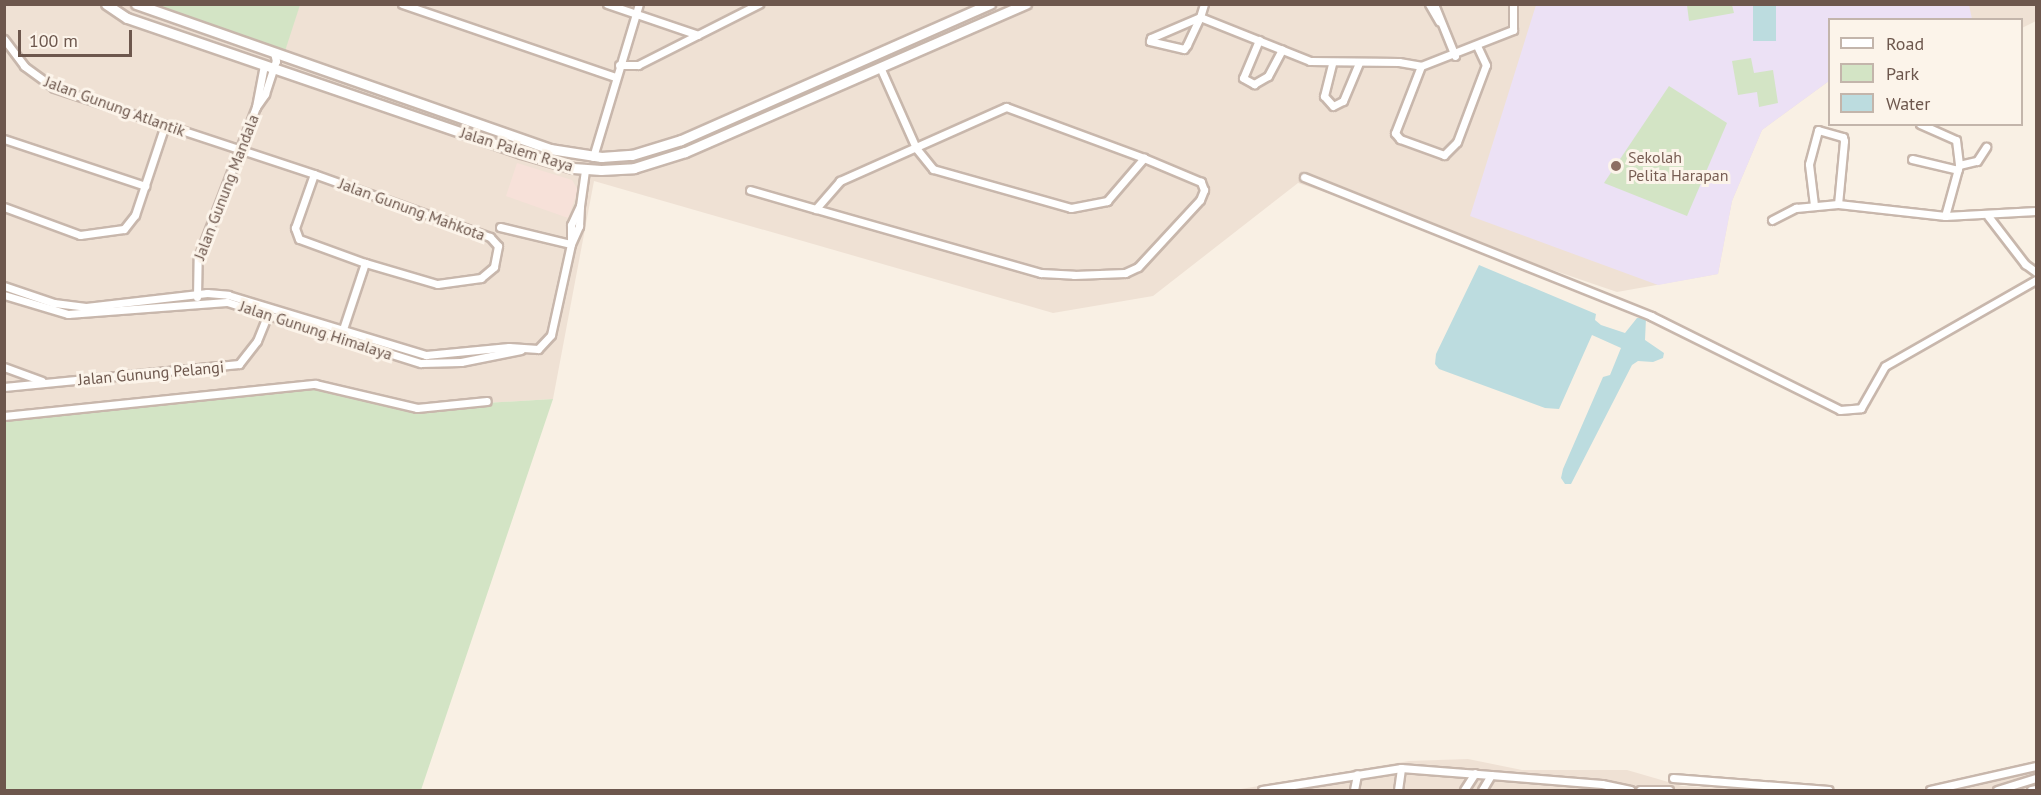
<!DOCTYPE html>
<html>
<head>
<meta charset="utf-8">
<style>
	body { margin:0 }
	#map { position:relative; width:2041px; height:795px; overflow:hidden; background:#f9f0e4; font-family:"PT Sans",sans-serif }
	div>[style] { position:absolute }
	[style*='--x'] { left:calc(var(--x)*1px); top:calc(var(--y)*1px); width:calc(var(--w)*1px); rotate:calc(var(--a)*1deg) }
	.residential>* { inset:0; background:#efe1d4 }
	.commercial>* { inset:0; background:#f7e1d9 }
	.education>* { inset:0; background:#ece1f5 }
	.green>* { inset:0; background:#d3e4c5 }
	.water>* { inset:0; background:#bcdcdf; transform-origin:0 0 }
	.roads { filter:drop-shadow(2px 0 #c8b7ac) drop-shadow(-2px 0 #c8b7ac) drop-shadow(0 2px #c8b7ac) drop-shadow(0 -2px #c8b7ac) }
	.minor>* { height:7px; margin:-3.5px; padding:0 3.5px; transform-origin:3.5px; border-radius:3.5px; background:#fff }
	.tertiary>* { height:9px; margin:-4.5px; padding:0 4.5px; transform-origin:4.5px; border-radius:4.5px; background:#fff }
	.dots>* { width:16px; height:16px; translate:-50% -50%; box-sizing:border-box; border:3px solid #fcf4ea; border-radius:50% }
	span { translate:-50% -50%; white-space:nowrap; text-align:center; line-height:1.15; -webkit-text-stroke:6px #fcf4ea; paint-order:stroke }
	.street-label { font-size:16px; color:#6d574d }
	.education-label { font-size:16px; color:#785e54 }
	.left { translate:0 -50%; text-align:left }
	.frame { position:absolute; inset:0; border:6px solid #6d574d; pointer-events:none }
	.legend { position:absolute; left:1828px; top:18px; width:195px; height:108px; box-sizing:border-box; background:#fcf4ea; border:2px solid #c3b5ab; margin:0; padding:8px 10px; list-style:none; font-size:18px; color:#6d574d }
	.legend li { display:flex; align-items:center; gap:12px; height:30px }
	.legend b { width:30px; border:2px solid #c3b5ab }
	.scale { position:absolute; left:18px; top:30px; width:114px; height:27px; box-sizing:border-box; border:3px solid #6d574d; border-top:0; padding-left:8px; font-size:18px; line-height:21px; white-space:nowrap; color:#6d574d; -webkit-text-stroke:4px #fcf4ea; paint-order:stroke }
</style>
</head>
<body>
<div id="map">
	<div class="residential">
		<i style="clip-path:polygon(2036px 4px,2036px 21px,2022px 28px,2022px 20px,1830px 20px,1829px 81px,1762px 130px,1732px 201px,1718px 274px,1617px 292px,1298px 183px,1153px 296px,1053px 313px,594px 181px,553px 399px,419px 407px,5px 415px,4px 5px)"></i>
		<i style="clip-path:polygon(1468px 759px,1522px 770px,1627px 770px,1682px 786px,1756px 790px,1235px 790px,1409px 761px)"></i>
		<i style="clip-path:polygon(2036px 772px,2036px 790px,1961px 790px)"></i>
	</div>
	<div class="commercial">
		<i style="clip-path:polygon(517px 163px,572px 180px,578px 190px,568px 218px,506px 196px)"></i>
	</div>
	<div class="education">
		<i style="clip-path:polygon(1536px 5px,1969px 5px,1972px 19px,1830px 20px,1829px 81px,1762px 130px,1732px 201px,1718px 274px,1658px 285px,1470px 216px)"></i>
	</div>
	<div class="green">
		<i style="clip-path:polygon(153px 5px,300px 5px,285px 51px)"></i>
		<i style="clip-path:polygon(1687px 5px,1732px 5px,1734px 13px,1689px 21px)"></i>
		<i style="clip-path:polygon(1751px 58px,1754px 73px,1773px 70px,1778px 103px,1759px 107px,1757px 92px,1738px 95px,1732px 61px)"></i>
		<i style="clip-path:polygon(1669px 86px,1727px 123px,1687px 216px,1604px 183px)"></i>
		<i style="clip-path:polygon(322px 380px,419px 407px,553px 399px,421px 790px,5px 790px,4px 415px)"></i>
	</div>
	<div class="water">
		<i style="left:1753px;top:5px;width:23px;height:36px"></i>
		<i style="clip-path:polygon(1479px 265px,1596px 314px,1595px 320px,1601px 325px,1625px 333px,1637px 318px,1646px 318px,1645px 340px,1664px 353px,1663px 358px,1653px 362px,1638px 361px,1632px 365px,1571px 484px,1565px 484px,1561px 478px,1563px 469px,1603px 377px,1610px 375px,1621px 348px,1592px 335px,1559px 409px,1545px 408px,1439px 369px,1435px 364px,1436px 354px)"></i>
	</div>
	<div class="roads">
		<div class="minor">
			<i style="--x:402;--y:4;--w:225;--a:18.9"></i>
			<i style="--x:607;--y:4;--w:96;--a:18.8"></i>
			<i style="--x:1204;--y:4;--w:14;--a:107"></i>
			<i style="--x:1200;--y:17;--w:31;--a:115"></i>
			<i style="--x:1187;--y:45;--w:5;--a:127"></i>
			<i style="--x:1184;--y:49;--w:35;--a:-167"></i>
			<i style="--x:1150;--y:41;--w:3;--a:-72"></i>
			<i style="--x:1151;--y:38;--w:53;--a:-23.2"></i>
			<i style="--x:1200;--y:17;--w:118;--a:21.8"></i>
			<i style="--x:1310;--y:61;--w:89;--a:0.6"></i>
			<i style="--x:1399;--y:62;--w:22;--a:10"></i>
			<i style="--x:1421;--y:66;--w:99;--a:-21.4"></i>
			<i style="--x:1513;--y:30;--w:26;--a:-90"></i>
			<i style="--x:1429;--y:4;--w:20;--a:60"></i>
			<i style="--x:1434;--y:4;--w:56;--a:68"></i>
			<i style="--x:4;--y:39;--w:34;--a:53"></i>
			<i style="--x:24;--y:66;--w:37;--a:36"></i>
			<i style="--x:54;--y:88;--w:274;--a:18.3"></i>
			<i style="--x:314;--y:174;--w:187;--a:19.7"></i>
			<i style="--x:490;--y:237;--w:12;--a:48"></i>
			<i style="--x:498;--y:246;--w:21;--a:101"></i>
			<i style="--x:494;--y:267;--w:17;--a:140"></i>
			<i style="--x:481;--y:278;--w:44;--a:172.2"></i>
			<i style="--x:437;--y:284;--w:75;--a:-163.7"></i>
			<i style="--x:365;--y:263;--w:70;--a:-160"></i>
			<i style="--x:299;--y:239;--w:12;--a:-110"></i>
			<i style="--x:295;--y:228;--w:57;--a:-70.6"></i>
			<i style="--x:1259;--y:40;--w:41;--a:112.8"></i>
			<i style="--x:1243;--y:78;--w:13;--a:29"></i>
			<i style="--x:1254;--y:84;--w:16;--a:-30"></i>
			<i style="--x:1268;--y:76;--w:30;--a:-62"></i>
			<i style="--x:1332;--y:64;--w:33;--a:104"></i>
			<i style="--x:1324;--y:96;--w:13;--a:48"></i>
			<i style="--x:1333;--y:106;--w:11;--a:-27"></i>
			<i style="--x:1343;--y:101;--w:41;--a:-67.2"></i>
			<i style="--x:619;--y:65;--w:19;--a:0"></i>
			<i style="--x:638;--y:65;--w:136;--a:-26.8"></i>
			<i style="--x:1421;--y:66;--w:72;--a:111.2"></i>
			<i style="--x:1395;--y:133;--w:8;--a:50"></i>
			<i style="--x:1400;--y:139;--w:47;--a:20"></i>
			<i style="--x:1444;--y:155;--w:18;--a:-45"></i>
			<i style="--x:1457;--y:142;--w:82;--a:-69.4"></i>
			<i style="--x:1486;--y:65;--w:21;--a:-115"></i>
			<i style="--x:880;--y:67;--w:89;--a:66"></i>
			<i style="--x:916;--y:148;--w:27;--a:51"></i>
			<i style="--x:933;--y:169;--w:143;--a:15.8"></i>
			<i style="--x:1071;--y:208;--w:37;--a:-11"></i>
			<i style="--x:1107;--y:201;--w:57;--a:-49.3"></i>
			<i style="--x:256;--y:107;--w:43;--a:-79.2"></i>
			<i style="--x:1920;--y:124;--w:39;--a:24"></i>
			<i style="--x:1956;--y:140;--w:25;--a:83"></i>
			<i style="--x:4;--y:139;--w:149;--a:18.4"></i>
			<i style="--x:593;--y:157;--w:160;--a:-73.3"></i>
			<i style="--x:1912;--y:159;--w:47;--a:13.4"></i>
			<i style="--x:1304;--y:177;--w:374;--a:21.8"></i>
			<i style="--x:1651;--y:316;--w:211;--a:26.4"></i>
			<i style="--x:1840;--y:410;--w:21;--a:-5"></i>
			<i style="--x:1861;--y:408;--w:48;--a:-60.3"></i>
			<i style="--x:1885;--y:366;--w:174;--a:-29.7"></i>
			<i style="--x:750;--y:190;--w:69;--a:16.1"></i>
			<i style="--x:816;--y:209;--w:234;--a:15.9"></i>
			<i style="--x:1041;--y:273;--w:33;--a:3"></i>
			<i style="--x:1074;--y:275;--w:51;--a:-2.2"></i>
			<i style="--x:1125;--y:273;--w:14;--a:-25"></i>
			<i style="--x:1138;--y:267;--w:91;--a:-47.2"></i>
			<i style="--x:1200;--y:200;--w:11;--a:-68"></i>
			<i style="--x:1204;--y:190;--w:9;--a:-111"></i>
			<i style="--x:1201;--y:182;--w:62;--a:-157.2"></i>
			<i style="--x:1144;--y:158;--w:147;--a:-159.7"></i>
			<i style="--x:1006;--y:107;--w:182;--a:156"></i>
			<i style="--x:840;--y:181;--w:37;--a:131"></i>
			<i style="--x:1814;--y:205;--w:41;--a:-97"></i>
			<i style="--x:1809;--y:164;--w:35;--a:-75"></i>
			<i style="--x:1818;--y:130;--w:26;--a:16"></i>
			<i style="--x:1843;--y:137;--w:4;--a:76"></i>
			<i style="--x:1844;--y:141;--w:63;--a:95.4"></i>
			<i style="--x:4;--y:207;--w:81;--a:20.2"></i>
			<i style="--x:80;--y:235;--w:44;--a:-7.8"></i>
			<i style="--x:124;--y:229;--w:18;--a:-52"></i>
			<i style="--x:135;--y:215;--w:95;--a:-71.6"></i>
			<i style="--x:1945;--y:216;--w:53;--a:-74.6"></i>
			<i style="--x:1959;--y:165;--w:18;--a:-13"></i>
			<i style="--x:1977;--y:161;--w:17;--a:-57"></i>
			<i style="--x:1988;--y:216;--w:61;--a:52.4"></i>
			<i style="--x:2025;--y:264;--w:14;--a:36"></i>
			<i style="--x:1772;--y:220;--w:27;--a:-27"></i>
			<i style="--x:1796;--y:208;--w:42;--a:-5.4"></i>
			<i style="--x:1838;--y:204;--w:108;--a:6.4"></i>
			<i style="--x:1945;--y:216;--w:91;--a:-3.1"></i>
			<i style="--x:500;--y:227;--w:73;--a:13.5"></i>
			<i style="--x:571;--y:241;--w:16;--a:-90"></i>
			<i style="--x:571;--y:225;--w:21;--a:-65"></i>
			<i style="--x:580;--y:206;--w:37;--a:-82"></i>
			<i style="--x:4;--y:286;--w:53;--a:18.8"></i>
			<i style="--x:54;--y:303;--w:32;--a:7"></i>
			<i style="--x:86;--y:307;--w:122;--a:-6.6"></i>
			<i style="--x:207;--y:293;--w:21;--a:5"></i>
			<i style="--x:228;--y:295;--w:207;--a:16.9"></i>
			<i style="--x:426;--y:355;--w:83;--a:-5.5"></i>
			<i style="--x:509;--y:347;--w:29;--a:4"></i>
			<i style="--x:538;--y:349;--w:19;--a:-47"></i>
			<i style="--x:551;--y:335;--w:93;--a:-77.6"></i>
			<i style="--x:571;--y:244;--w:20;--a:-66"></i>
			<i style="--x:579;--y:226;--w:20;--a:-87"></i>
			<i style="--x:4;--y:295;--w:67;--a:16.5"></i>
			<i style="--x:68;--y:314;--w:159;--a:-4.3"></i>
			<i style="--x:227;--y:302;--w:203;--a:17.5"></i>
			<i style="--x:421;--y:363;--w:40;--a:-1.4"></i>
			<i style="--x:461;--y:362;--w:61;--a:-11.3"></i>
			<i style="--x:197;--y:297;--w:39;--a:-89"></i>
			<i style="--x:198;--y:258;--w:162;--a:-69"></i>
			<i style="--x:256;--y:107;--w:16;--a:-55"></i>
			<i style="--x:265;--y:94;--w:35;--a:-72"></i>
			<i style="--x:276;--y:61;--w:8;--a:-104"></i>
			<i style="--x:341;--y:335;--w:76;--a:-71.6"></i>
			<i style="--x:4;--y:367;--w:40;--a:20.2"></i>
			<i style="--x:4;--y:387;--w:236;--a:-5.6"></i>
			<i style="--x:239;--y:364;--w:29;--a:-52"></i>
			<i style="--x:257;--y:341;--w:32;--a:-68"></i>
			<i style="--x:4;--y:416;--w:313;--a:-5.9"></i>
			<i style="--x:315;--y:384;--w:105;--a:13.2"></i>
			<i style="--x:417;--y:408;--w:70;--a:-5.7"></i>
			<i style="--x:1673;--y:778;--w:156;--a:4.4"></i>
			<i style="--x:1262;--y:790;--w:141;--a:-9"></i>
			<i style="--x:1401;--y:768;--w:90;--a:4.4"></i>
			<i style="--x:1354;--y:790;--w:16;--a:-79"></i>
			<i style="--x:1398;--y:790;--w:22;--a:-82"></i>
			<i style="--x:1464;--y:790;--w:20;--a:-57"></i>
			<i style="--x:1482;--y:790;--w:17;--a:-59"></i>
			<i style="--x:1491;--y:775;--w:111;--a:4.6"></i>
			<i style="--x:1602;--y:784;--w:29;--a:12"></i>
			<i style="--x:1640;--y:790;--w:29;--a:0"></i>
			<i style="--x:1930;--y:790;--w:109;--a:-12.8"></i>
			<i style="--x:1997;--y:790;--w:41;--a:-17.1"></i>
			<i style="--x:2031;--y:790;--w:5;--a:-11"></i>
		</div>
		<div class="tertiary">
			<i style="--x:106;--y:4;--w:25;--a:34"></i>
			<i style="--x:127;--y:18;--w:416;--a:18.9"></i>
			<i style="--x:521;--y:153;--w:54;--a:16.1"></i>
			<i style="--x:573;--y:168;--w:28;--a:4"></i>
			<i style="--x:601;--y:170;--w:33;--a:-3"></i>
			<i style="--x:634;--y:168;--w:53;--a:-17.4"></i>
			<i style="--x:685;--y:152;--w:372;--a:-23.5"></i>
			<i style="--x:136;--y:4;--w:439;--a:19.3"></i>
			<i style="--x:550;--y:149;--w:52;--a:8.9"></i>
			<i style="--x:601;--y:157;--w:31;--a:-4"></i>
			<i style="--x:632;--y:155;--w:51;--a:-17"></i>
			<i style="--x:681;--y:140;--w:338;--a:-23.8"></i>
		</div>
	</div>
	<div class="dots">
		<i style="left:1616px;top:166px;background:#8d6e63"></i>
	</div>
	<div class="street-label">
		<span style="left:115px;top:106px;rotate:20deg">Jalan Gunung Atlantik</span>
		<span style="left:517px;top:149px;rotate:17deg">Jalan Palem Raya</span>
		<span style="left:226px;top:187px;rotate:-69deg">Jalan Gunung Mandala</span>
		<span style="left:412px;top:209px;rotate:20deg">Jalan Gunung Mahkota</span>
		<span style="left:316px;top:330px;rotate:18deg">Jalan Gunung Himalaya</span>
		<span style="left:151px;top:373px;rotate:-5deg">Jalan Gunung Pelangi</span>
	</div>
	<div class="education-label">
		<span class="left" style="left:1628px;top:166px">Sekolah<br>Pelita Harapan</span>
	</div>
	<div class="frame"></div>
	<ul class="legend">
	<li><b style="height:8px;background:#fff"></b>Road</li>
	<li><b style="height:16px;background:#d3e4c5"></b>Park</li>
	<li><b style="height:16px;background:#bcdcdf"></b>Water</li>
	</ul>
	<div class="scale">100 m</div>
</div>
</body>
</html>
